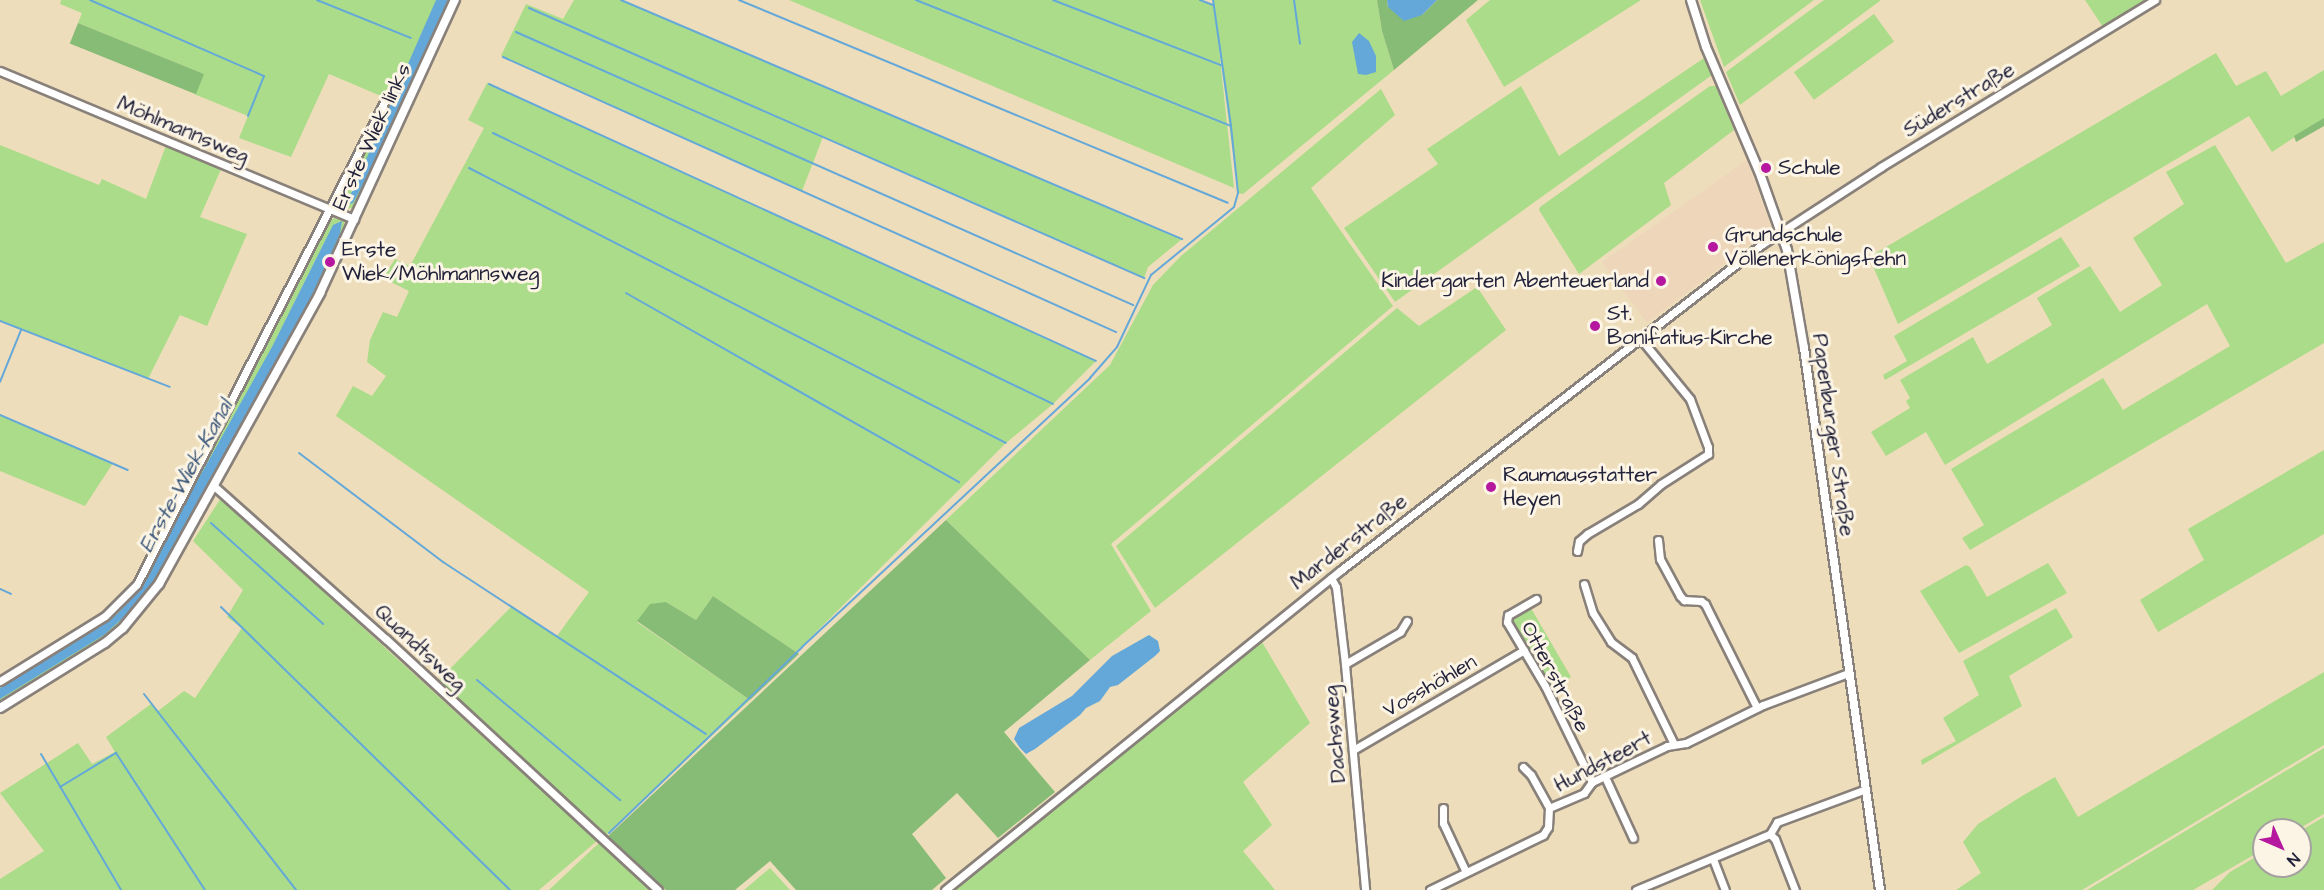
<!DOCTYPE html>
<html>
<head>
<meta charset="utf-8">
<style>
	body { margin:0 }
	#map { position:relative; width:2324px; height:890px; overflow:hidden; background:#eeddba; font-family:"Architects Daughter",sans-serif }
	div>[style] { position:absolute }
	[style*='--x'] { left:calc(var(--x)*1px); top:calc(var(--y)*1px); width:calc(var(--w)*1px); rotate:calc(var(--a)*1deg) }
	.built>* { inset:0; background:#eed6bb }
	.green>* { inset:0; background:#aadc8a; transform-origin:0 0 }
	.forest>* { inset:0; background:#87bc76; transform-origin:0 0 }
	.water>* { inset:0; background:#64a8d9 }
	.stream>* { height:2px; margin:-1px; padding:0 1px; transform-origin:1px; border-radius:1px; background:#64a8d9 }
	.roads { filter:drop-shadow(2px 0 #88807a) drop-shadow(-2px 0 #88807a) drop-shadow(0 2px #88807a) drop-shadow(0 -2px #88807a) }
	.minor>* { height:7px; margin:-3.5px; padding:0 3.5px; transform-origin:3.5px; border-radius:3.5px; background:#fff }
	.tertiary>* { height:8px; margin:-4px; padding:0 4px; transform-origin:4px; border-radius:4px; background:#fff }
	.dots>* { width:16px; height:16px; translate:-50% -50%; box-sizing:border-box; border:3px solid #fcf5e5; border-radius:50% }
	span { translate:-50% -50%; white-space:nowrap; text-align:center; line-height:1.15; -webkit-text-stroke:6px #fcf5e5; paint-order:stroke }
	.street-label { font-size:21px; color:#22223b }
	.poi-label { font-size:21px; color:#22223b }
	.left { translate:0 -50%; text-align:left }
	.right { translate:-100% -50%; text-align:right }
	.water-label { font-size:22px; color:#3c587a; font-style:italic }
	.north { position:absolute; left:2252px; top:818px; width:60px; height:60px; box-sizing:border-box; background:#fcf5e5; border:2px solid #a5a1a1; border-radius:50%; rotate:135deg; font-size:16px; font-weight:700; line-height:24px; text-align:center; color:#22223b }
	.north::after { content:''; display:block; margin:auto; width:21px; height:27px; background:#b5179e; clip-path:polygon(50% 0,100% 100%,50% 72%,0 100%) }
</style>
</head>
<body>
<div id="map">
	<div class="built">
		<i style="clip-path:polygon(1747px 160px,1771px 228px,1647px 323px,1602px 262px)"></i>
	</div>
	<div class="green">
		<i style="clip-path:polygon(61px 0,452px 0,357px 206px,348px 209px,343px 205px,342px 197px,387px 101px,380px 99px,381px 96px,329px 74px,291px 157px,239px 138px,248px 116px,194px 94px,204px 74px,78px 23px,82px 13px,60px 4px)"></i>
		<i style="clip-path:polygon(574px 0,621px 0,1182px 239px,1148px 267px,1144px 278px,823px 137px,802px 191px,501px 56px,526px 4px,563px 19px)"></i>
		<i style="clip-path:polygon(789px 0,1200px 0,1213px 5px,1213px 0,1377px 0,1382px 31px,1394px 70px,1243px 194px,1238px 193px,1217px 31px,1234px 188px)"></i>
		<i style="clip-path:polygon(1490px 0,1641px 0,1504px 87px,1466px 20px)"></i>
		<i style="clip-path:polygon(1700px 0,1814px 0,1724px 67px)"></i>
		<i style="clip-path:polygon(1824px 0,1881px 0,1740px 105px,1726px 72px)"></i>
		<i style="clip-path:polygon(2085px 0,2146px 0,2103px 27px)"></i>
		<i style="left:1874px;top:14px;width:34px;height:99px;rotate:54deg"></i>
		<i style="clip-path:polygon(2216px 53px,2236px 86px,2266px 71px,2281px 96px,2324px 70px,2324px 118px,2272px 152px,2249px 116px,1898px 324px,1869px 257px)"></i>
		<i style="clip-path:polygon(1704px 58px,1712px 75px,1395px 302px,1344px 228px,1438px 164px,1427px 149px,1521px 86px,1559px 156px)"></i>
		<i style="clip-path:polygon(487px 83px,1096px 361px,1053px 404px,1006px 443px,796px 652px,713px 596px,696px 620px,666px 602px,637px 622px,750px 700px,605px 836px,438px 681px,512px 606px,557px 636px,589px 592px,336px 416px,353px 386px,372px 396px,386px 376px,367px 362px,370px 340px,383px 312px,397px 317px,409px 291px,383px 278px,395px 259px,410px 266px,484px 128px,468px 120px)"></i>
		<i style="clip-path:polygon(1710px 86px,1716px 86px,1734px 130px,1664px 183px,1671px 205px,1579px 274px,1539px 210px,1540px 207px)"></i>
		<i style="clip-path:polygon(1381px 89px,1395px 115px,1311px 188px,1393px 306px,1111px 544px,1151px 611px,1090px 660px,946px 520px,1110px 365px,1153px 285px,1181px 256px)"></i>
		<i style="clip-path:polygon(167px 143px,222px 167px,200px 217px,247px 234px,207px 326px,180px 315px,148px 379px,0 321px,0 145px,99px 185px,102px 179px,146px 199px)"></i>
		<i style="clip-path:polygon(2215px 145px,2286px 263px,2324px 242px,2324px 343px,1970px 550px,1962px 538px,1984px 525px,1951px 469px,2103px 378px,2123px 410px,2230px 346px,2207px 304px,1945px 465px,1926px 432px,1886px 456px,1871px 432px,1910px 408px,1906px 401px,1910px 398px,1900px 380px,1973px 337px,1987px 364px,2052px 325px,2037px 298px,2090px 266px,2120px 312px,2162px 285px,2133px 238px,2184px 204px,2166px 172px)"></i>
		<i style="clip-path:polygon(335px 218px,343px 219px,346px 227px,328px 269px,155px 585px,126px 620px,110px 635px,0 703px,0 685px,114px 612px,138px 585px,227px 421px,330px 220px)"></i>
		<i style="clip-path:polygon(2061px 237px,2080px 266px,1885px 380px,1883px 375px,1907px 361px,1894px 336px)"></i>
		<i style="clip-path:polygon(1477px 287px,1506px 330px,1155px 608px,1116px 546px,1397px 308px,1419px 326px)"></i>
		<i style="clip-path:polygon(0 415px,113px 463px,85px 506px,0 471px)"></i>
		<i style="clip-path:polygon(2324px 450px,2324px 534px,2158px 632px,2140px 600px,2204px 560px,2188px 529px)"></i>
		<i style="clip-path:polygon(221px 498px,597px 841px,539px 890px,0 890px,0 879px,44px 851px,0 793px,78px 743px,92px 764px,115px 752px,106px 737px,151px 704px,158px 711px,184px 691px,195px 698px,242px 628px,227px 617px,243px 590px,193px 541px)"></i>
		<i style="clip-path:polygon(2048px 563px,2067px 593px,1959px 653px,1920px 591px,1966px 565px,1970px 567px,1987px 597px)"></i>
		<i style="clip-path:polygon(1528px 603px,1571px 677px,1547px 691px,1507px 622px,1508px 615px)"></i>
		<i style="clip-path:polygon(2056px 608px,2073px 637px,2009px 676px,2022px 706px,1922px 765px,1921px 760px,1956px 741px,1943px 718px,1979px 695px,1963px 661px)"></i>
		<i style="clip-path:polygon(1262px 642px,1310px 723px,1243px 782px,1272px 825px,1243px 851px,1275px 890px,954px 890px)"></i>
		<i style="clip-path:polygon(2324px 672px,2324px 745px,2082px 890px,1956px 890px,1981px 873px,1963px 842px,1978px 824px,2022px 796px,2055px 777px,2078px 817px)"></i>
		<i style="clip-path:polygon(2324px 748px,2324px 814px,2297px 830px,2264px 830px,2264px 849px,2193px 890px,2087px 890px)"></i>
		<i style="clip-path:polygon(2324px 817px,2324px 890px,2212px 890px,2230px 872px,2264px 852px,2264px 866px,2300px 866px,2300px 831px)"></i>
		<i style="clip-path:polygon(600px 842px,652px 890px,549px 890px)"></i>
		<i style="clip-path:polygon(770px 868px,790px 890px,744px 890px)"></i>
	</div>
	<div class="forest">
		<i style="clip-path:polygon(1377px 0,1387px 0,1388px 7px,1422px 15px,1437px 0,1478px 0,1394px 70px,1382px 31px)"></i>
		<i style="left:78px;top:23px;width:136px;height:22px;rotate:22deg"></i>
		<i style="clip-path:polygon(2324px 118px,2324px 126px,2296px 142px,2294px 136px)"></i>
		<i style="clip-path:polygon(946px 520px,1090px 660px,1004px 732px,1055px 792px,998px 838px,957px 793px,912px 834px,946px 878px,932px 890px,796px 890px,770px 861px,735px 890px,666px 890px,608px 836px)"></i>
		<i style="clip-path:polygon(713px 596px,799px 654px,750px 700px,637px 621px,650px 604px,666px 602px,696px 620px)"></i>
	</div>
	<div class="water">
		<i style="clip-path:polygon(436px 0,448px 0,368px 175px,353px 203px,346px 205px)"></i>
		<i style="clip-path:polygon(1387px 0,1437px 0,1422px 15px,1404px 21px,1388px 7px)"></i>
		<i style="clip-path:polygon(1359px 33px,1369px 41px,1376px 56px,1376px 72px,1366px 75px,1358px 74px,1352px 42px)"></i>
		<i style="clip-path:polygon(342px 221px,340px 234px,309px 302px,149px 589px,136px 606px,104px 635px,0 699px,0 688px,101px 626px,117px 614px,132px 598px,273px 345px,333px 225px)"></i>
		<i style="clip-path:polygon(1149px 635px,1158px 641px,1160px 651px,1155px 656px,1118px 685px,1110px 687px,1100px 701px,1086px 708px,1080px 715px,1035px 749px,1026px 754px,1020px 748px,1014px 739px,1019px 728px,1072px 696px,1112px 656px)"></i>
	</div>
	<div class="stream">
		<i style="--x:90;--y:0;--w:190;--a:23.6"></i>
		<i style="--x:264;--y:76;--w:43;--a:111.8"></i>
		<i style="--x:317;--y:0;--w:101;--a:22"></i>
		<i style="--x:621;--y:0;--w:610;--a:23.08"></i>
		<i style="--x:739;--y:0;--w:529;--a:22.54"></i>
		<i style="--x:916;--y:0;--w:339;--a:21.8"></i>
		<i style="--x:1053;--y:0;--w:180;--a:21.2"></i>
		<i style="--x:1200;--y:0;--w:14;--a:21"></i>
		<i style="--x:1294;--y:0;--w:44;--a:82.2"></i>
		<i style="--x:529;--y:8;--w:672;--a:23.7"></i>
		<i style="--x:516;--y:32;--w:675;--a:23.87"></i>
		<i style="--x:503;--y:57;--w:672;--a:24.16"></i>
		<i style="--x:489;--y:84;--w:667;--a:24.53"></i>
		<i style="--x:493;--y:133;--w:622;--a:25.82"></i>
		<i style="--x:469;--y:168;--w:603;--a:27.12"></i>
		<i style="--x:626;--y:293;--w:383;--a:29.6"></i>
		<i style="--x:0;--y:321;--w:182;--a:21.2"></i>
		<i style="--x:0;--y:382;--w:56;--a:-68"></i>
		<i style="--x:0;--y:415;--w:139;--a:23.3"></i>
		<i style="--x:299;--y:453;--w:181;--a:37.1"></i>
		<i style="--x:443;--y:562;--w:314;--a:33.2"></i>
		<i style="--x:211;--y:523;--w:151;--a:42"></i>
		<i style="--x:0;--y:589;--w:12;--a:24"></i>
		<i style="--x:221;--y:607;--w:404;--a:44.4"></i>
		<i style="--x:477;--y:680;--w:187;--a:40"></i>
		<i style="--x:144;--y:694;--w:248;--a:52.2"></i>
		<i style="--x:41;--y:754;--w:158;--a:59.5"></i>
		<i style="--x:60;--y:787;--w:66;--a:-31.3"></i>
		<i style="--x:116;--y:753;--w:163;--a:57"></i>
		<i style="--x:609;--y:833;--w:268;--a:-43.9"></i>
		<i style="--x:802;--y:647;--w:394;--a:-43"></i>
		<i style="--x:1090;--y:378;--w:41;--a:-48.9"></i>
		<i style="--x:1117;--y:347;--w:80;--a:-64.7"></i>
		<i style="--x:1151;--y:275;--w:107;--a:-39.3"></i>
		<i style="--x:1234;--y:207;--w:15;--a:-74"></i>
		<i style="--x:1238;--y:193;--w:67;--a:-96"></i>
		<i style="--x:1231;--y:126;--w:127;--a:-98.1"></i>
	</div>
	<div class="roads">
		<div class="minor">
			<i style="--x:0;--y:71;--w:384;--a:22.7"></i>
			<i style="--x:214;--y:486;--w:230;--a:41.7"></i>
			<i style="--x:386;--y:639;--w:370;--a:42.7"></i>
			<i style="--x:1658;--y:540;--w:19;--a:84"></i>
			<i style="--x:1660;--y:559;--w:42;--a:61.6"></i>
			<i style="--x:1680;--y:596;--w:6;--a:45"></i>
			<i style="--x:1684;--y:600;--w:17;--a:3"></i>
			<i style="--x:1701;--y:601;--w:5;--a:37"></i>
			<i style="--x:1705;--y:604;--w:116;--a:63.4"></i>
			<i style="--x:1577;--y:551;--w:10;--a:-79"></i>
			<i style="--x:1579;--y:541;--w:11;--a:-41"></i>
			<i style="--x:1587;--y:534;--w:59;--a:-30.5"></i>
			<i style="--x:1638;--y:504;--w:30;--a:-41"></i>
			<i style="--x:1661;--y:484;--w:56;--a:-32.6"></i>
			<i style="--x:1708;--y:454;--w:7;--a:-90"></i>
			<i style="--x:1708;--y:447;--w:51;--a:-110.6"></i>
			<i style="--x:1690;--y:399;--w:79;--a:-129.3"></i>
			<i style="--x:1331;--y:578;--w:10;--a:61"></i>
			<i style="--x:1336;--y:587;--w:78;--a:83.3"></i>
			<i style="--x:1345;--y:664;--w:227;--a:84.9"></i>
			<i style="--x:1584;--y:584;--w:30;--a:73"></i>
			<i style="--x:1593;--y:613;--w:34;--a:58"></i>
			<i style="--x:1611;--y:642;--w:26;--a:37"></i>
			<i style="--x:1632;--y:658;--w:96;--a:64"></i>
			<i style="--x:1536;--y:599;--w:32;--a:150"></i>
			<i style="--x:1508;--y:615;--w:7;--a:98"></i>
			<i style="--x:1507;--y:622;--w:74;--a:59.3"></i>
			<i style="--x:1545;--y:686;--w:107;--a:63.9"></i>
			<i style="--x:1345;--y:664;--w:64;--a:-30.2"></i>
			<i style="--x:1400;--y:632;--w:13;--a:-58"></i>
			<i style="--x:0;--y:681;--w:123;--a:-31.8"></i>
			<i style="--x:105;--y:616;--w:45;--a:-45"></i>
			<i style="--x:137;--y:584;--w:547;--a:-62.83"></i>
			<i style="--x:1353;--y:750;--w:198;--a:-30.3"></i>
			<i style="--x:1523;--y:767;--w:11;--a:45"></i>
			<i style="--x:1531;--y:775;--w:38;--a:61"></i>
			<i style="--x:1605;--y:777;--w:67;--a:65.3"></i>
			<i style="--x:1443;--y:808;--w:15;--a:90"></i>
			<i style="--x:1443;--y:823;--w:54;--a:64.9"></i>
			<i style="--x:1770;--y:834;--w:7;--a:45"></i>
			<i style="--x:1775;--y:839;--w:55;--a:68.6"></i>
			<i style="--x:1713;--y:859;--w:33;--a:69"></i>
			<i style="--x:945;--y:890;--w:509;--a:-38.94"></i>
			<i style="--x:1341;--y:570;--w:531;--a:-37.73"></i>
			<i style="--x:1761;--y:245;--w:143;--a:-33"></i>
			<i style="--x:1881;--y:167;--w:321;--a:-31.4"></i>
			<i style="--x:1430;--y:890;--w:126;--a:-26"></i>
			<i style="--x:1543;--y:835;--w:9;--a:-58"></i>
			<i style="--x:1548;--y:827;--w:19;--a:-87"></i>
			<i style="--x:1549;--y:808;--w:38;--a:-23"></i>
			<i style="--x:1584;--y:793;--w:14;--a:-54"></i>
			<i style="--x:1592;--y:782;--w:83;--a:-25.6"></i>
			<i style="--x:1667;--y:746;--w:19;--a:-9"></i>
			<i style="--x:1686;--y:743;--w:86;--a:-26.3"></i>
			<i style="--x:1763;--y:705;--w:91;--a:-20.6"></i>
			<i style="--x:1636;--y:890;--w:145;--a:-22.7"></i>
			<i style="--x:1770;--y:834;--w:14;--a:-60"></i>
			<i style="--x:1777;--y:822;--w:95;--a:-20.3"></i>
		</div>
		<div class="tertiary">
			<i style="--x:1691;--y:0;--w:49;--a:72.3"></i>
			<i style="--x:1706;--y:47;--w:135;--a:66.9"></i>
			<i style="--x:1759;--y:171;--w:84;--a:70.5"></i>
			<i style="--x:1787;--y:250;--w:99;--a:80.2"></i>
			<i style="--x:1804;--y:348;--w:547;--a:82.02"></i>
			<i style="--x:0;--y:708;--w:123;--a:-31.8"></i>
			<i style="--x:105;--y:643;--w:23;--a:-40"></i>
			<i style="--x:123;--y:628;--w:57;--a:-50.7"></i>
			<i style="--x:159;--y:584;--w:333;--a:-61"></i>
			<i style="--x:320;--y:293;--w:323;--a:-65.3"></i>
		</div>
	</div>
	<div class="dots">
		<i style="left:1766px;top:168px;background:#b5179e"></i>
		<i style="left:1713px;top:247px;background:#b5179e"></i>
		<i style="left:330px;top:262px;background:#b5179e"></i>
		<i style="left:1661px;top:281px;background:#b5179e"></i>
		<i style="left:1595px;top:326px;background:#b5179e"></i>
		<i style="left:1491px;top:487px;background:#b5179e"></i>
	</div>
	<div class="street-label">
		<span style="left:1959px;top:100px;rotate:-31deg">Süderstraße</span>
		<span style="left:183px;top:130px;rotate:23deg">Möhlmannsweg</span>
		<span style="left:372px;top:137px;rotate:-65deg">Erste Wiek links</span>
		<span style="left:1833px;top:435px;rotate:82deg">Papenburger Straße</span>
		<span style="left:1349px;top:542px;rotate:-38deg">Marderstraße</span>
		<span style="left:420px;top:648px;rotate:43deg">Quandtsweg</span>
		<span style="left:1555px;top:677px;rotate:62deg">Otterstraße</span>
		<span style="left:1430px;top:686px;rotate:-30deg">Vosshöhlen</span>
		<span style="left:1335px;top:734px;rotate:-95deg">Dachsweg</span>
		<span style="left:1603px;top:762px;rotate:-28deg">Hundsteert</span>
	</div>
	<div class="poi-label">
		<span class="left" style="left:1778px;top:168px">Schule</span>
		<span class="left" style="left:1725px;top:247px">Grundschule<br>Völlenerkönigsfehn</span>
		<span class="left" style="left:342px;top:262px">Erste<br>Wiek/Möhlmannsweg</span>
		<span class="right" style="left:1649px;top:281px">Kindergarten Abenteuerland</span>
		<span class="left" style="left:1607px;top:326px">St.<br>Bonifatius-Kirche</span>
		<span class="left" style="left:1503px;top:487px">Raumausstatter<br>Heyen</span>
	</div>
	<div class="water-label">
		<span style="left:186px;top:476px;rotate:-61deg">Erste-Wiek-Kanal</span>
	</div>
	<div class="north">N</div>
</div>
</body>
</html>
